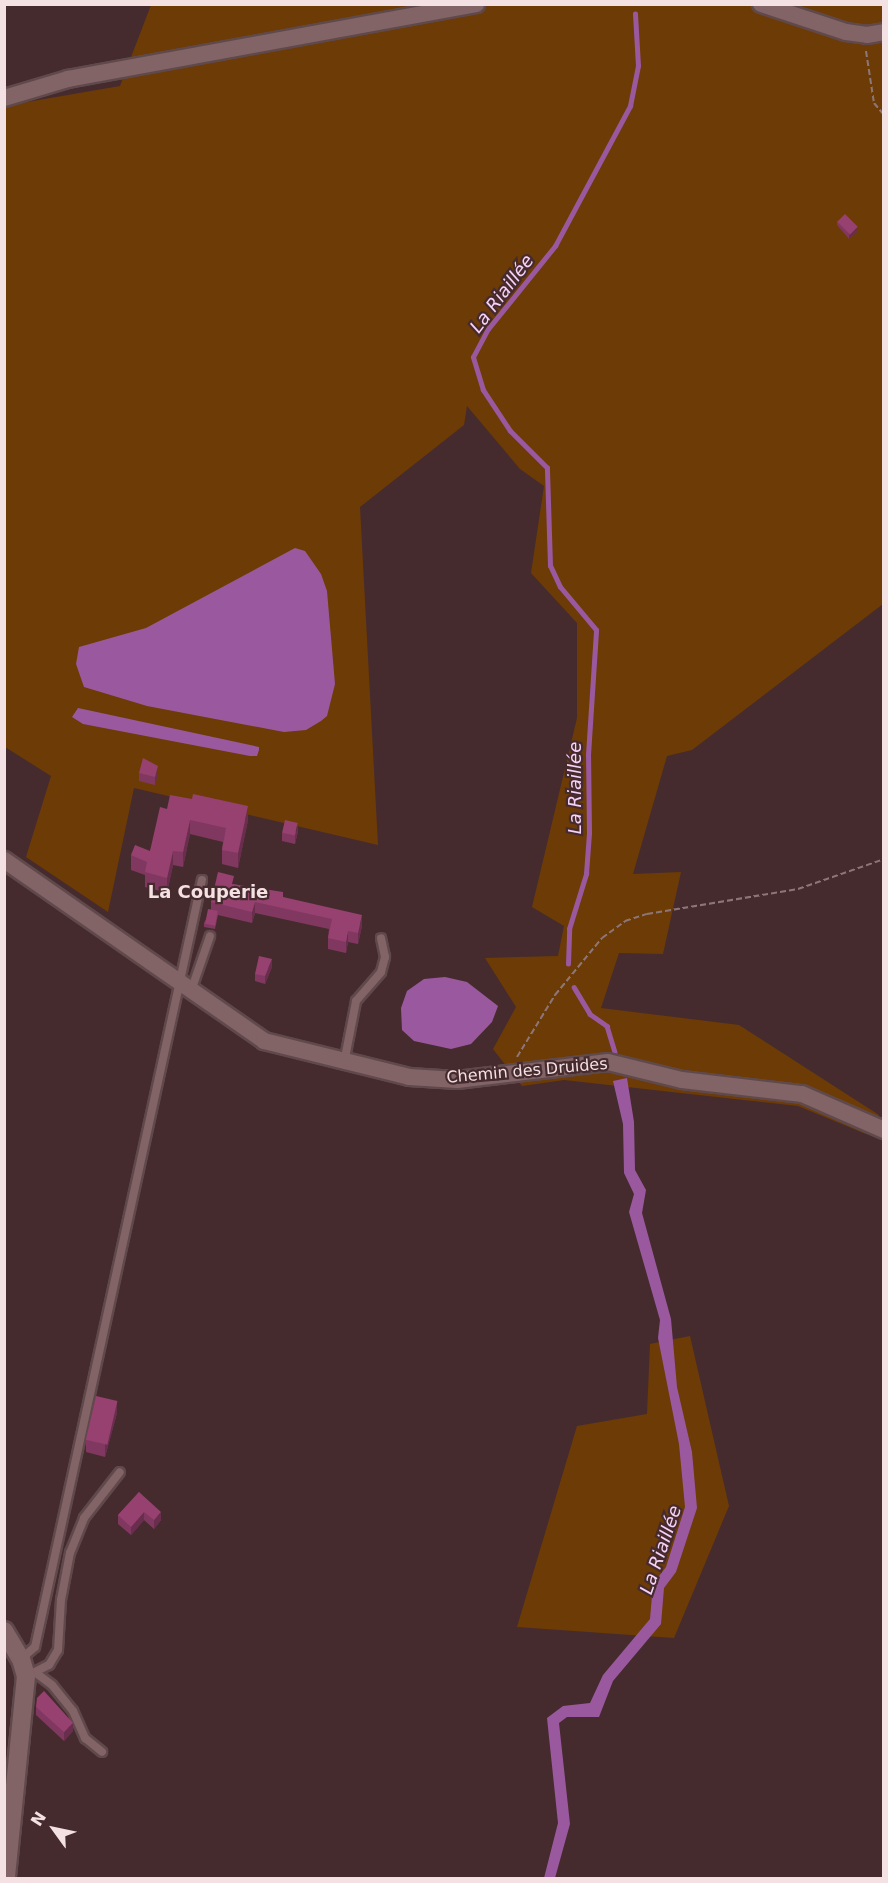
<!DOCTYPE html>
<html>
<head>
<meta charset="utf-8">
<style>
	body { margin:0 }
	#map { position:relative; width:888px; height:1883px; overflow:hidden; background:#462b2e; font-family:"DejaVu Sans",sans-serif }
	div>[style] { position:absolute }
	[style*='--x'] { left:calc(var(--x)*1px); top:calc(var(--y)*1px); width:calc(var(--w)*1px); rotate:calc(var(--a)*1deg) }
	.green>* { inset:0; background:#6d3b05 }
	.water>* { inset:0; background:#9a599f }
	.stream>* { height:4.5px; margin:-2.25px; padding:0 2.25px; transform-origin:2.25px; border-radius:2.25px; background:#9a599f }
	.path>* { height:2px; margin-top:-1px; transform-origin:0; background:repeating-linear-gradient(90deg,#8d7678 0 6px,transparent 0 9px) }
	.roads { filter:drop-shadow(2px 0 #60494b) drop-shadow(-2px 0 #60494b) drop-shadow(0 2px #60494b) drop-shadow(0 -2px #60494b) }
	.service>* { height:8px; margin:-4px; padding:0 4px; transform-origin:4px; border-radius:4px; background:#826366 }
	.minor>* { height:16px; margin:-8px; padding:0 8px; transform-origin:8px; border-radius:8px; background:#826366 }
	.tertiary>* { height:18px; margin:-9px; padding:0 9px; transform-origin:9px; border-radius:9px; background:#826366 }
	.wall>* { inset:0; background:#813860 }
	.shaded-wall>* { inset:0; background:#692e4e }
	.building>* { inset:0; background:#964170; transform-origin:0 0 }
	span { translate:-50% -50%; white-space:nowrap; text-align:center; line-height:1.15; -webkit-text-stroke:4.5px #462b2e; paint-order:stroke }
	.street-label { font-size:16px; color:#f4e1e3 }
	.water-label { font-size:18px; color:#f7d3f9; font-style:italic }
	.neighbourhood-label { font-size:18px; color:#f4e1e3; font-weight:700 }
	.frame { position:absolute; inset:0; border:6px solid #f4e1e3; pointer-events:none }
	.north { position:absolute; left:24px; top:1799px; width:60px; height:60px; -webkit-text-stroke:4px #462b2e; paint-order:stroke; rotate:303deg; font-size:16px; font-weight:700; line-height:24px; text-align:center; color:#f4e1e3 }
	.north::after { content:''; display:block; margin:auto; width:21px; height:27px; background:#f4e1e3; clip-path:polygon(50% 0,100% 100%,50% 72%,0 100%) }
</style>
</head>
<body>
<div id="map">
	<div class="green">
		<i style="clip-path:polygon(151px 5px,883px 5px,883px 604px,692px 750px,667px 756px,633px 874px,681px 872px,663px 954px,619px 953px,601px 1008px,739px 1025px,879px 1115px,866px 1134px,798px 1106px,564px 1080px,522px 1086px,493px 1049px,516px 1007px,485px 958px,558px 956px,564px 926px,532px 907px,577px 718px,577px 623px,531px 573px,544px 486px,520px 469px,467px 406px,464px 425px,360px 507px,378px 845px,134px 788px,108px 912px,26px 857px,51px 776px,5px 747px,4px 106px,120px 86px)"></i>
		<i style="clip-path:polygon(690px 1336px,729px 1506px,674px 1638px,517px 1627px,577px 1426px,647px 1414px,650px 1344px)"></i>
	</div>
	<div class="water">
		<i style="clip-path:polygon(295px 548px,305px 551px,321px 574px,327px 591px,335px 684px,327px 716px,321px 721px,306px 730px,284px 732px,147px 706px,84px 687px,76px 664px,79px 647px,146px 628px)"></i>
		<i style="clip-path:polygon(78px 708px,259px 747px,259px 750px,257px 756px,250px 756px,83px 724px,72px 717px)"></i>
		<i style="clip-path:polygon(445px 977px,467px 982px,498px 1006px,492px 1022px,471px 1044px,451px 1049px,414px 1041px,402px 1030px,401px 1008px,407px 991px,424px 979px)"></i>
		<i style="clip-path:polygon(627px 1078px,634px 1122px,635px 1170px,646px 1190px,642px 1213px,671px 1319px,677px 1387px,692px 1452px,697px 1508px,676px 1572px,664px 1588px,661px 1624px,613px 1681px,599px 1717px,567px 1717px,559px 1723px,570px 1824px,555px 1878px,544px 1878px,558px 1823px,547px 1718px,563px 1706px,590px 1703px,603px 1675px,650px 1619px,653px 1584px,666px 1567px,685px 1507px,679px 1444px,658px 1338px,660px 1320px,629px 1212px,634px 1194px,624px 1173px,623px 1124px,613px 1081px)"></i>
	</div>
	<div class="stream">
		<i style="--x:568;--y:964;--w:35;--a:-88"></i>
		<i style="--x:569;--y:929;--w:58;--a:-72.8"></i>
		<i style="--x:586;--y:874;--w:41;--a:-85.8"></i>
		<i style="--x:589;--y:833;--w:78;--a:-90.7"></i>
		<i style="--x:588;--y:755;--w:125;--a:-86.3"></i>
		<i style="--x:596;--y:630;--w:56;--a:-129.9"></i>
		<i style="--x:560;--y:587;--w:23;--a:-115"></i>
		<i style="--x:550;--y:566;--w:98;--a:-91.8"></i>
		<i style="--x:547;--y:468;--w:52;--a:-135"></i>
		<i style="--x:510;--y:431;--w:49;--a:-123.4"></i>
		<i style="--x:483;--y:390;--w:34;--a:-107"></i>
		<i style="--x:473;--y:357;--w:32;--a:-62"></i>
		<i style="--x:488;--y:329;--w:107;--a:-51.1"></i>
		<i style="--x:555;--y:246;--w:159;--a:-61.8"></i>
		<i style="--x:630;--y:106;--w:41;--a:-78.7"></i>
		<i style="--x:638;--y:66;--w:52;--a:-93.3"></i>
		<i style="--x:574;--y:987;--w:31;--a:59"></i>
		<i style="--x:590;--y:1014;--w:21;--a:35"></i>
		<i style="--x:607;--y:1026;--w:27;--a:73"></i>
	</div>
	<div class="path">
		<i style="--x:866;--y:51;--w:53;--a:81.3"></i>
		<i style="--x:874;--y:103;--w:16;--a:50"></i>
		<i style="--x:517;--y:1057;--w:73;--a:-58.5"></i>
		<i style="--x:555;--y:995;--w:74;--a:-50.5"></i>
		<i style="--x:602;--y:938;--w:29;--a:-36"></i>
		<i style="--x:625;--y:921;--w:23;--a:-18"></i>
		<i style="--x:647;--y:914;--w:153;--a:-9.4"></i>
		<i style="--x:798;--y:889;--w:91;--a:-19.2"></i>
	</div>
	<div class="roads">
		<div class="service">
			<i style="--x:191;--y:991;--w:58;--a:-70.9"></i>
			<i style="--x:344;--y:1063;--w:63;--a:-79"></i>
			<i style="--x:356;--y:1001;--w:38;--a:-49"></i>
			<i style="--x:381;--y:972;--w:16;--a:-75"></i>
			<i style="--x:385;--y:957;--w:19;--a:-102"></i>
			<i style="--x:21;--y:1659;--w:18;--a:-41"></i>
			<i style="--x:35;--y:1647;--w:785;--a:-77.72"></i>
			<i style="--x:36;--y:1673;--w:20;--a:37"></i>
			<i style="--x:52;--y:1685;--w:33;--a:51"></i>
			<i style="--x:73;--y:1711;--w:30;--a:66"></i>
			<i style="--x:85;--y:1738;--w:22;--a:39"></i>
			<i style="--x:27;--y:1676;--w:25;--a:-27"></i>
			<i style="--x:49;--y:1665;--w:17;--a:-59"></i>
			<i style="--x:58;--y:1650;--w:50;--a:-86.6"></i>
			<i style="--x:61;--y:1600;--w:48;--a:-79.2"></i>
			<i style="--x:70;--y:1553;--w:38;--a:-68"></i>
			<i style="--x:84;--y:1518;--w:58;--a:-52"></i>
		</div>
		<div class="minor">
			<i style="--x:761;--y:4;--w:89;--a:18.2"></i>
			<i style="--x:846;--y:32;--w:21;--a:8"></i>
			<i style="--x:867;--y:35;--w:17;--a:-10"></i>
			<i style="--x:4;--y:98;--w:67;--a:-16.5"></i>
			<i style="--x:68;--y:79;--w:415;--a:-10.4"></i>
			<i style="--x:4;--y:860;--w:317;--a:34.8"></i>
			<i style="--x:264;--y:1041;--w:149;--a:13.9"></i>
			<i style="--x:409;--y:1077;--w:48;--a:3.6"></i>
			<i style="--x:457;--y:1080;--w:152;--a:-6.8"></i>
			<i style="--x:608;--y:1062;--w:76;--a:13.7"></i>
			<i style="--x:682;--y:1080;--w:121;--a:6.7"></i>
			<i style="--x:802;--y:1094;--w:90;--a:23.7"></i>
		</div>
		<div class="tertiary">
			<i style="--x:4;--y:1631;--w:33;--a:59"></i>
			<i style="--x:21;--y:1659;--w:18;--a:74"></i>
			<i style="--x:26;--y:1676;--w:203;--a:95.7"></i>
		</div>
	</div>
	<div class="wall">
		<i style="clip-path:polygon(837px 221px,858px 231px,849px 239px,837px 225px)"></i>
		<i style="clip-path:polygon(139px 773px,158px 774px,155px 785px,139px 781px)"></i>
		<i style="clip-path:polygon(167px 809px,248px 820px,238px 868px,222px 864px,222px 850px,223px 842px,190px 834px,183px 867px,173px 865px,167px 893px,145px 887px,145px 875px,131px 870px,131px 855px,150px 851px)"></i>
		<i style="clip-path:polygon(298px 831px,295px 844px,282px 841px,282px 833px)"></i>
		<i style="clip-path:polygon(234px 884px,283px 897px,362px 926px,358px 944px,348px 942px,346px 953px,328px 949px,328px 938px,329px 929px,255px 913px,252px 923px,218px 915px,215px 929px,204px 927px,204px 923px,211px 909px,211px 902px)"></i>
		<i style="clip-path:polygon(272px 967px,265px 984px,255px 981px,255px 974px)"></i>
		<i style="clip-path:polygon(117px 1413px,105px 1457px,86px 1452px,86px 1440px)"></i>
		<i style="clip-path:polygon(139px 1492px,161px 1520px,154px 1529px,144px 1520px,131px 1535px,118px 1524px,118px 1515px)"></i>
		<i style="clip-path:polygon(36px 1707px,73px 1731px,64px 1741px,36px 1715px)"></i>
	</div>
	<div class="shaded-wall">
		<i style="clip-path:polygon(858px 227px,858px 231px,849px 239px,849px 235px)"></i>
		<i style="clip-path:polygon(158px 766px,158px 774px,155px 785px,155px 777px)"></i>
		<i style="clip-path:polygon(248px 806px,248px 820px,238px 868px,238px 853px)"></i>
		<i style="clip-path:polygon(190px 820px,190px 834px,183px 867px,183px 852px)"></i>
		<i style="clip-path:polygon(298px 823px,298px 831px,295px 844px,295px 836px)"></i>
		<i style="clip-path:polygon(173px 851px,173px 865px,167px 893px,167px 878px)"></i>
		<i style="clip-path:polygon(255px 902px,255px 913px,252px 923px,252px 912px)"></i>
		<i style="clip-path:polygon(362px 915px,362px 926px,358px 944px,358px 933px)"></i>
		<i style="clip-path:polygon(348px 931px,348px 942px,346px 953px,346px 942px)"></i>
		<i style="clip-path:polygon(272px 959px,272px 967px,265px 984px,265px 976px)"></i>
		<i style="clip-path:polygon(117px 1401px,117px 1413px,105px 1457px,105px 1444px)"></i>
		<i style="clip-path:polygon(144px 1512px,144px 1520px,131px 1535px,131px 1527px)"></i>
		<i style="clip-path:polygon(161px 1512px,161px 1520px,154px 1529px,154px 1520px)"></i>
		<i style="clip-path:polygon(73px 1723px,73px 1731px,64px 1741px,64px 1732px)"></i>
	</div>
	<div class="building">
		<i style="left:845px;top:214px;width:18px;height:11px;rotate:45deg"></i>
		<i style="clip-path:polygon(143px 758px,158px 766px,155px 777px,139px 773px)"></i>
		<i style="clip-path:polygon(193px 794px,248px 806px,238px 853px,222px 850px,226px 828px,190px 820px,183px 852px,173px 851px,167px 878px,145px 872px,147px 862px,131px 855px,135px 845px,150px 851px,160px 807px,167px 809px,170px 795px,192px 799px)"></i>
		<i style="left:285px;top:820px;width:13px;height:13px;rotate:13deg"></i>
		<i style="clip-path:polygon(218px 872px,234px 876px,232px 884px,283px 892px,283px 897px,362px 915px,358px 933px,348px 931px,346px 942px,328px 938px,332px 919px,255px 902px,252px 912px,211px 902px)"></i>
		<i style="left:208px;top:909px;width:10px;height:15px;rotate:11deg"></i>
		<i style="clip-path:polygon(259px 956px,272px 959px,265px 976px,255px 974px)"></i>
		<i style="left:96px;top:1396px;width:22px;height:45px;rotate:13deg"></i>
		<i style="clip-path:polygon(139px 1492px,161px 1512px,154px 1520px,144px 1512px,131px 1527px,118px 1515px)"></i>
		<i style="clip-path:polygon(44px 1691px,73px 1723px,64px 1732px,36px 1707px,37px 1698px)"></i>
	</div>
	<div class="street-label">
		<span style="left:527px;top:1071px;rotate:-5deg">Chemin des Druides</span>
	</div>
	<div class="water-label">
		<span style="left:502px;top:294px;rotate:-53deg">La Riaillée</span>
		<span style="left:575px;top:788px;rotate:-90deg">La Riaillée</span>
		<span style="left:661px;top:1550px;rotate:-71deg">La Riaillée</span>
	</div>
	<div class="neighbourhood-label">
		<span style="left:208px;top:892px">La Couperie</span>
	</div>
	<div class="frame"></div>
	<div class="north">N</div>
</div>
</body>
</html>
